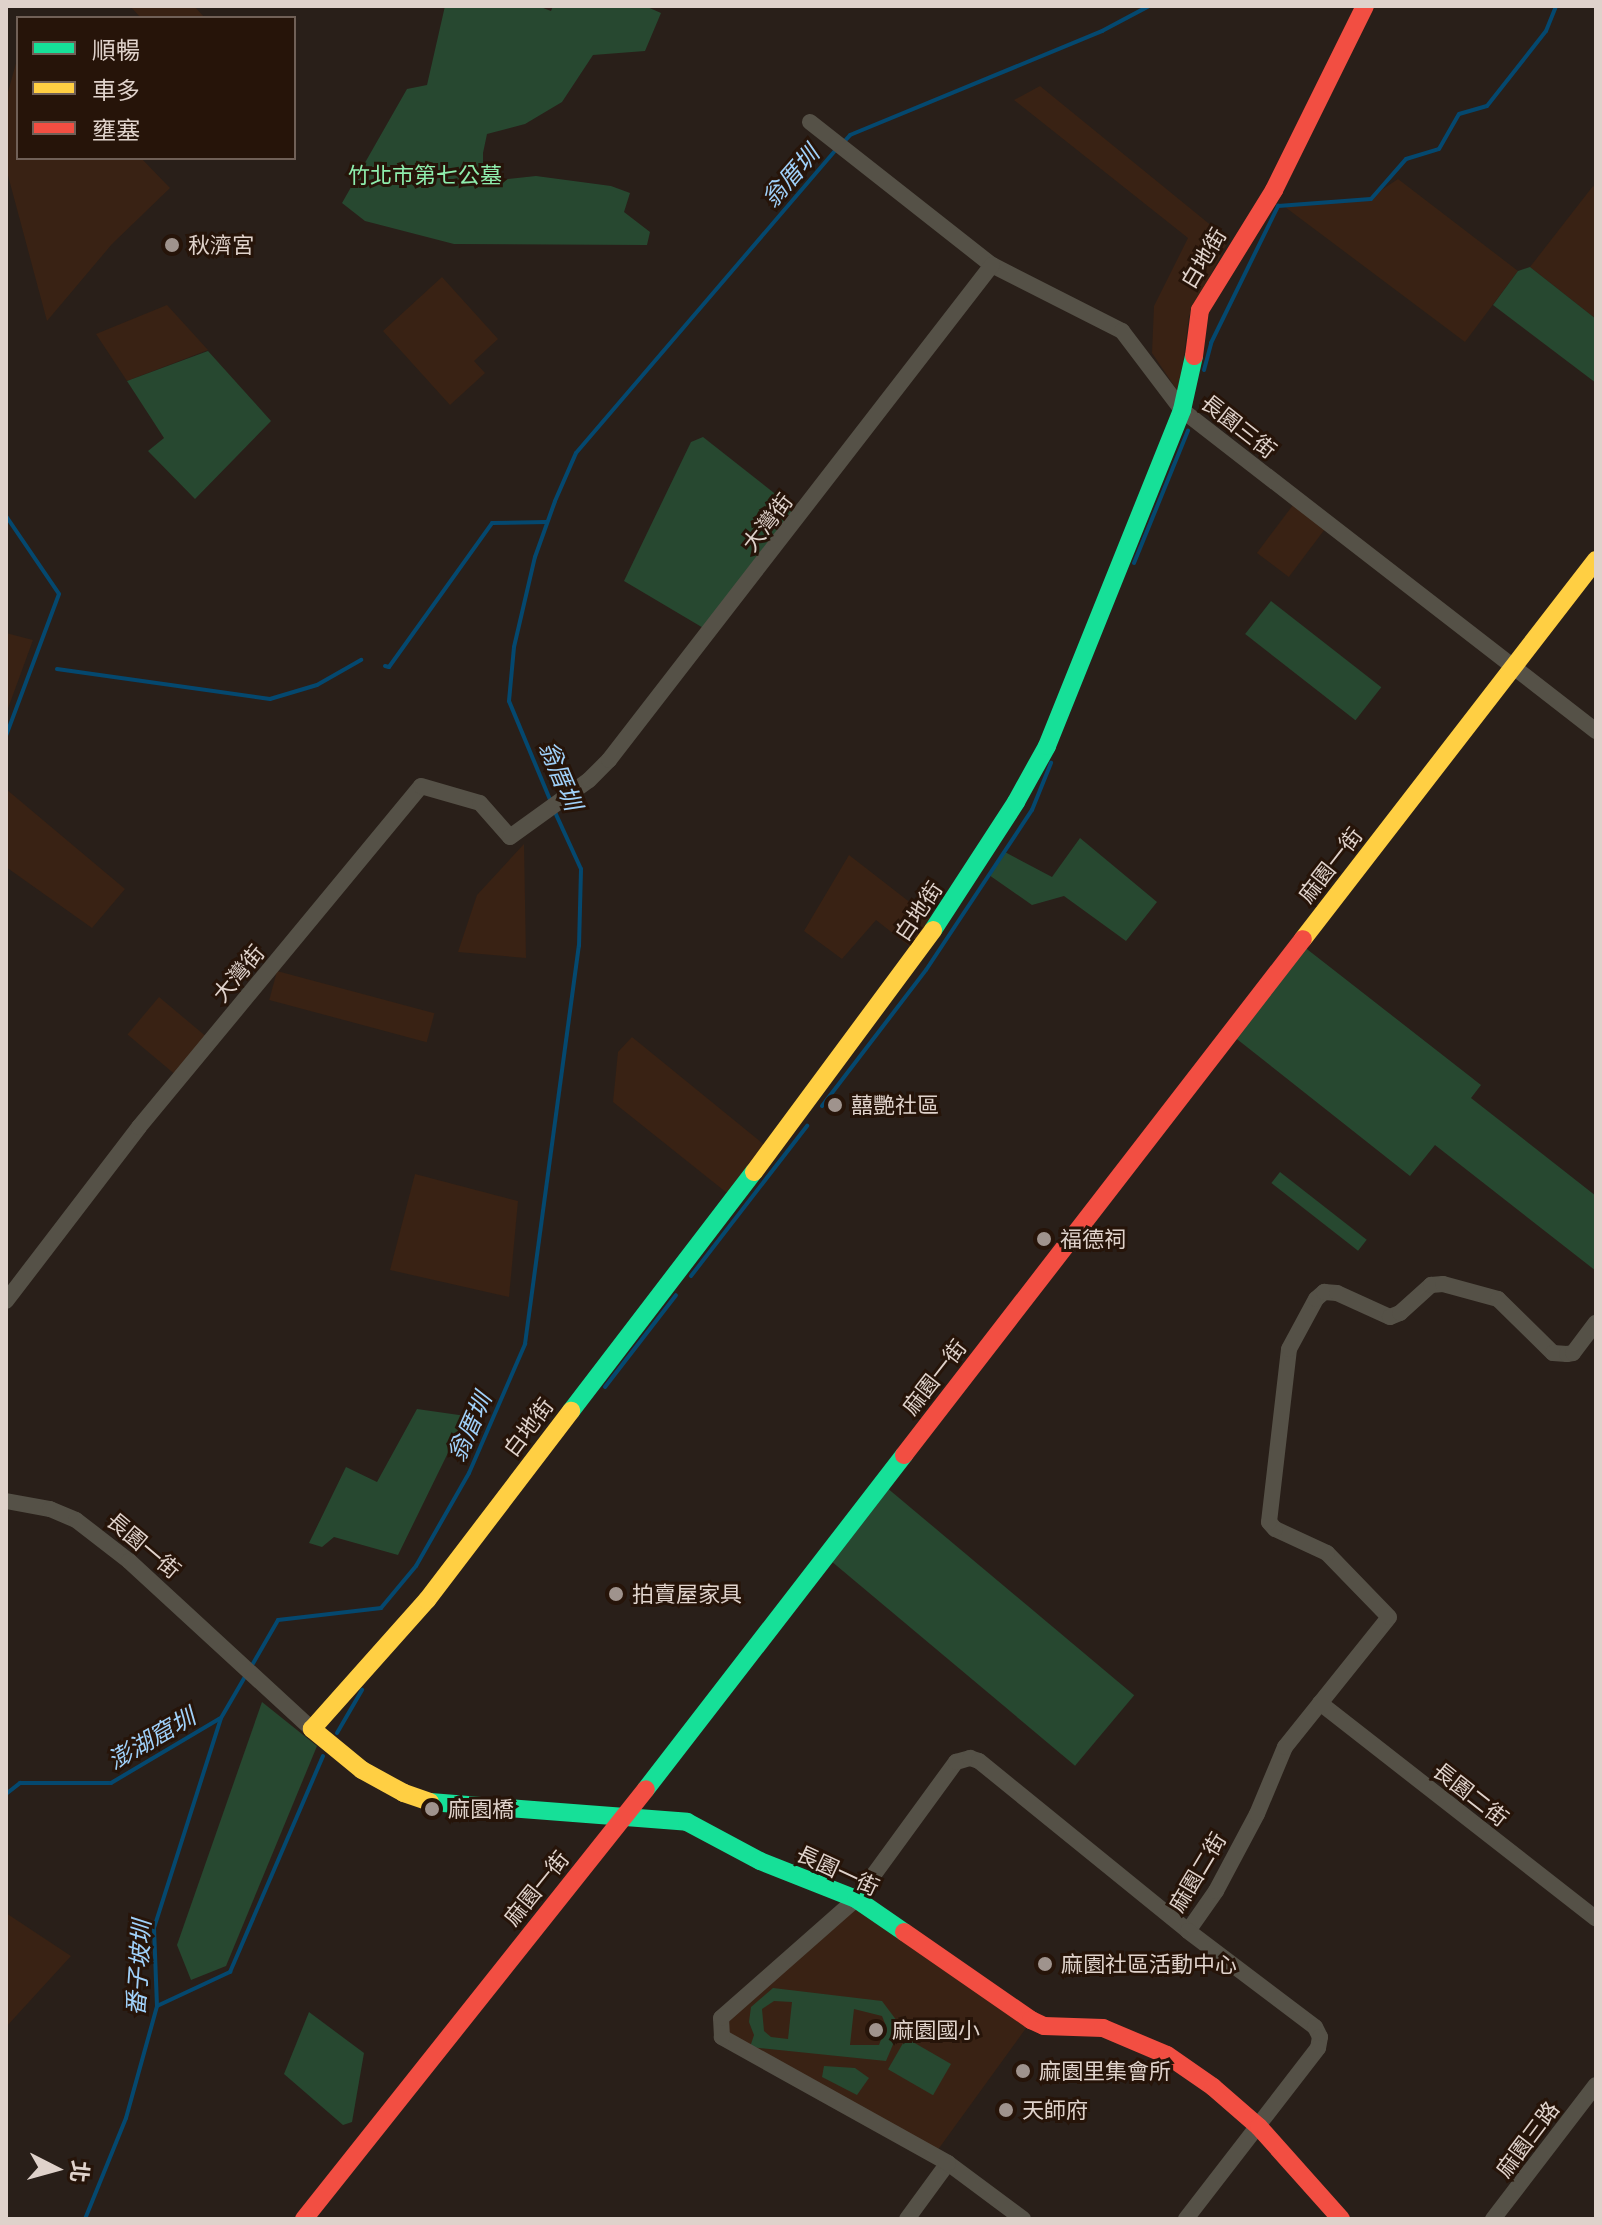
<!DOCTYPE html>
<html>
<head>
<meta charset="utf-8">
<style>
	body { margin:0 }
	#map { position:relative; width:1602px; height:2225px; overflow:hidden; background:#291f19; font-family:Commissioner,"Noto Sans TC",sans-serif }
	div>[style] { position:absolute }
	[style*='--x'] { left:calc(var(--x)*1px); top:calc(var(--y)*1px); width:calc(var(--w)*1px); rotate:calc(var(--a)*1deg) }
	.built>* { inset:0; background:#392214; transform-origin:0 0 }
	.green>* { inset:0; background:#274830; transform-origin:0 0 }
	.stream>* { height:4px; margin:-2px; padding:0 2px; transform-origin:2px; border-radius:2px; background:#04486f }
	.street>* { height:16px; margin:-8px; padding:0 8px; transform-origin:8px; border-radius:8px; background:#555147 }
	.fast>* { height:18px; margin:-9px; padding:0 9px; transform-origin:9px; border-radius:9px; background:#16e098 }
	.slow>* { height:18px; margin:-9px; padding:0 9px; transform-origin:9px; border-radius:9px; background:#ffcf43 }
	.jam>* { height:18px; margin:-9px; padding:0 9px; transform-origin:9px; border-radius:9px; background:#f24e42 }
	.dots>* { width:22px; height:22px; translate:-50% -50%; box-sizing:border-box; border:4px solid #261409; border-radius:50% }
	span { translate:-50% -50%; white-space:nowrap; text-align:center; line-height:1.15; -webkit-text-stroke:6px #261409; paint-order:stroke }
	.park-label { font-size:22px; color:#8eedad }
	.poi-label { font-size:22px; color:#dfd2cb }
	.left { translate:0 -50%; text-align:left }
	.street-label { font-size:22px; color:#dfd2cb }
	.water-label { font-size:24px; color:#a0d1fa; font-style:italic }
	.frame { position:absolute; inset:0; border:8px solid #dfd2cb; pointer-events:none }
	.legend { position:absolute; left:16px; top:16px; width:280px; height:144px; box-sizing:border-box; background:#261409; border:2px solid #706057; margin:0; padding:10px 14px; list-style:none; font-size:24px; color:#dfd2cb }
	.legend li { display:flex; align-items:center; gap:16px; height:40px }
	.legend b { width:40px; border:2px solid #706057 }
	.north { position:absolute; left:16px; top:2129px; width:80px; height:80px; -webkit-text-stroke:6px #261409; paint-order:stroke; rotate:96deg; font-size:22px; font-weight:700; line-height:32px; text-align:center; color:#dfd2cb }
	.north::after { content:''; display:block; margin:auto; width:28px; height:36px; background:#dfd2cb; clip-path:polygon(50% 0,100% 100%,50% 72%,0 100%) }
</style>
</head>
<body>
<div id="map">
	<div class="built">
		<i style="clip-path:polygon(130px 6px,194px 6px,205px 18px,141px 18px)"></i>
		<i style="clip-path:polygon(18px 56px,18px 158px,141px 158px,170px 188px,112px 244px,47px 321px,6px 168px,6px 99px)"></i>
		<i style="clip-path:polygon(1040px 86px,1229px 240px,1189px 316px,1179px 393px,1152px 353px,1154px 306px,1188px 238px,1014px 100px)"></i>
		<i style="clip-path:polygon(1398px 179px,1518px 271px,1465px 342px,1285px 207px,1368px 199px)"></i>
		<i style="clip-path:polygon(1593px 186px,1596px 188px,1596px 319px,1530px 267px)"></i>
		<i style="clip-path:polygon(442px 277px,498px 339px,474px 361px,485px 373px,450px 405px,383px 331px)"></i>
		<i style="clip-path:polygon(167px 305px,208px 350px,127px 381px,96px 334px)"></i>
		<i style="left:1293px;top:505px;width:40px;height:60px;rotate:37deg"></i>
		<i style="clip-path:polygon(6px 633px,33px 640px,6px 714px)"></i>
		<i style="clip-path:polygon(6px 789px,125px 889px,92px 928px,6px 867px)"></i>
		<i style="clip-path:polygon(524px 844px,526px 958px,458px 952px,477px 895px)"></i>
		<i style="clip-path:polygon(849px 855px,934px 921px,913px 949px,876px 920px,842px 959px,804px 931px)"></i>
		<i style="left:277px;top:971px;width:163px;height:30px;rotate:15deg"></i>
		<i style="left:159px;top:997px;width:65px;height:49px;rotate:40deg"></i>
		<i style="clip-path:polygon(632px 1037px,767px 1147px,727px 1193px,613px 1102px,618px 1052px)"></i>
		<i style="clip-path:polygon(415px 1174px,518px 1201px,509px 1297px,390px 1270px)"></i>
		<i style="clip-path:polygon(853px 1908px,1029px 2024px,937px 2151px,727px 2036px,727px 2020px)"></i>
		<i style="clip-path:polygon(6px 1913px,71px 1956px,6px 2027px)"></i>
	</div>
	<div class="green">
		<i style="clip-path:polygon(445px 6px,538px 6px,551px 11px,553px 6px,645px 6px,661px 13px,645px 51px,593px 55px,562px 102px,525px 124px,487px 134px,483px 153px,483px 168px,488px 181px,536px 176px,611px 186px,630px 193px,624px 212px,650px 232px,647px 245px,454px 244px,365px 221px,342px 203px,407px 89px,427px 85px)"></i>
		<i style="clip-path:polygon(1530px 267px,1596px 319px,1596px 383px,1493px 305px,1518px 271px)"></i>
		<i style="clip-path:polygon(208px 351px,271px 421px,195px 499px,148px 451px,164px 438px,127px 381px)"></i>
		<i style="clip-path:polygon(703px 437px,797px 511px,705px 629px,624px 581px,691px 442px)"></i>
		<i style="left:1271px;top:601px;width:140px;height:42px;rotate:38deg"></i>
		<i style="clip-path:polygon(1080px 838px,1157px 902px,1126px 941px,1064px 896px,1032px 905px,989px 875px,1003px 851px,1052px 877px)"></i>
		<i style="clip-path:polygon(1303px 946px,1481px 1085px,1471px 1098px,1596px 1196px,1596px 1271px,1435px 1145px,1410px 1176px,1233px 1036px)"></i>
		<i style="left:1280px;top:1172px;width:110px;height:14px;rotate:38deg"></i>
		<i style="clip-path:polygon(417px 1409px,466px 1416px,398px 1555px,334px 1537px,322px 1547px,309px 1543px,346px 1467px,377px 1482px)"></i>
		<i style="left:886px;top:1487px;width:324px;height:92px;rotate:40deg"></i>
		<i style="clip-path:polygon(262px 1702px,317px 1746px,226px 1966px,191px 1980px,177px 1945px)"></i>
		<i style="clip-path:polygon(evenodd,773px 1988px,882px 2001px,897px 2021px,897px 2035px,886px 2061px,750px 2047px,754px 2035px,749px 2022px,751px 2007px,773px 1988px,774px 2001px,792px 2002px,788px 2039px,771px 2037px,764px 2031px,762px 2009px,774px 2001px,773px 1988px,854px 2009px,882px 2016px,886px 2026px,879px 2045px,850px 2045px,854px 2009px)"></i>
		<i style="clip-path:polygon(309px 2012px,364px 2053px,352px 2122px,343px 2125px,284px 2074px)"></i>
		<i style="left:906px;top:2038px;width:52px;height:36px;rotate:30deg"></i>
		<i style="clip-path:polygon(824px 2066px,855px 2068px,869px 2078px,857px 2095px,822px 2077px)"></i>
	</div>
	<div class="stream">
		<i style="--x:842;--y:144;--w:12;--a:-48"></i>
		<i style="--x:850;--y:135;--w:273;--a:-22.4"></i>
		<i style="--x:1102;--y:31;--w:53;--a:-28"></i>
		<i style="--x:1204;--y:370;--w:28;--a:-75"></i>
		<i style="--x:1211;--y:343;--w:153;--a:-63.9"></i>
		<i style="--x:1278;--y:206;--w:93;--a:-4.3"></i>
		<i style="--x:1371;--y:199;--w:53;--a:-48.8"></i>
		<i style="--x:1406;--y:159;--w:34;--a:-17"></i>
		<i style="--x:1439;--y:149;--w:40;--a:-60.3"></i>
		<i style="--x:1459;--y:114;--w:29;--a:-16"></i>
		<i style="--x:1487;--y:106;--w:95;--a:-51.8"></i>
		<i style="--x:1546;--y:31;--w:27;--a:-68"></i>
		<i style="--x:6;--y:516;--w:94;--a:55.8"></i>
		<i style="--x:59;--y:594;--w:152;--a:110.5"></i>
		<i style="--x:1134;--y:563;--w:143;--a:-67.8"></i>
		<i style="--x:385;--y:666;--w:4;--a:14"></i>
		<i style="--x:389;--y:667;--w:177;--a:-54.4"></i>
		<i style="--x:492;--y:523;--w:55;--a:-1"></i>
		<i style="--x:57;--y:669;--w:215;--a:8"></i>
		<i style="--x:270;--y:699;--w:49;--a:-16.6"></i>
		<i style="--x:317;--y:685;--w:51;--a:-29.6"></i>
		<i style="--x:551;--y:802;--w:109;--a:-112.6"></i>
		<i style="--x:509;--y:701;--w:54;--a:-84.7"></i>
		<i style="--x:514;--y:647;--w:92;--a:-76.9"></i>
		<i style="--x:535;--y:557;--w:59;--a:-70.3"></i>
		<i style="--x:555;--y:501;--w:52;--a:-66.4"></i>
		<i style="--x:576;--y:453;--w:399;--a:-49.4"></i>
		<i style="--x:822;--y:1106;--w:171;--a:-52.6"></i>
		<i style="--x:926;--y:970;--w:192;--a:-56.5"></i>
		<i style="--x:1032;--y:810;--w:51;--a:-68"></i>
		<i style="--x:691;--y:1276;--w:190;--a:-52.3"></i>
		<i style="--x:605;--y:1387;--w:116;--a:-52.3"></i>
		<i style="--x:251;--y:1667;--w:54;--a:-60.1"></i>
		<i style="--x:278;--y:1620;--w:104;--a:-6.6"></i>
		<i style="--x:381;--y:1608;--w:55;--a:-50.2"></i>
		<i style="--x:416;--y:1566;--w:107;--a:-60.3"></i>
		<i style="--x:469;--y:1473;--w:141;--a:-66.5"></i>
		<i style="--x:525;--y:1344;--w:402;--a:-82.3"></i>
		<i style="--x:579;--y:946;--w:77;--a:-88.5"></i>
		<i style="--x:581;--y:869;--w:65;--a:-114.6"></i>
		<i style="--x:337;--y:1733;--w:50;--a:-59.8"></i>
		<i style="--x:6;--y:1794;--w:18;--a:-38"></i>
		<i style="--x:20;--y:1783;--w:91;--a:0"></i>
		<i style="--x:111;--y:1783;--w:126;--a:-30.7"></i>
		<i style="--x:157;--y:2006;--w:81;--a:-25"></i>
		<i style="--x:230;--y:1972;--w:235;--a:-66.7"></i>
		<i style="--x:85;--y:2219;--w:109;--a:-67.9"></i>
		<i style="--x:126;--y:2118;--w:116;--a:-74.5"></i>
		<i style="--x:157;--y:2006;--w:78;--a:-92.2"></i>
		<i style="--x:154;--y:1928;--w:220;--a:-72.3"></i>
		<i style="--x:221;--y:1718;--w:50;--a:-59.8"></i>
	</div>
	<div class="street">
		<i style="--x:810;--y:122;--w:231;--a:38.2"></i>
		<i style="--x:992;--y:265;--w:146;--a:26.9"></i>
		<i style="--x:1122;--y:331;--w:99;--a:52.8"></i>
		<i style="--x:1182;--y:410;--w:524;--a:37.79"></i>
		<i style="--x:6;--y:1301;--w:219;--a:-52.6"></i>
		<i style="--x:139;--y:1127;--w:442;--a:-50.4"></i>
		<i style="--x:421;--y:786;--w:61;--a:16.1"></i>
		<i style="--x:480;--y:803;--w:45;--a:48.6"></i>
		<i style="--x:510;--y:837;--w:97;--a:-35.8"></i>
		<i style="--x:589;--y:780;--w:28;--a:-45"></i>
		<i style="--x:609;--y:760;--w:626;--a:-52.27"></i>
		<i style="--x:6;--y:1501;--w:45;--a:10.3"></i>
		<i style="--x:50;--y:1509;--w:28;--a:23"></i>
		<i style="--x:76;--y:1520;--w:67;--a:37.7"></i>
		<i style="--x:129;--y:1561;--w:248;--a:42.6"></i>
		<i style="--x:1320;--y:1703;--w:350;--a:38"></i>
		<i style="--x:1188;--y:1931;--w:49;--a:-55"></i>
		<i style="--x:1216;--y:1891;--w:87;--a:-62"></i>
		<i style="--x:1257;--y:1814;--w:73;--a:-67.3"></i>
		<i style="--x:1285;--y:1747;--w:166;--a:-51.3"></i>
		<i style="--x:1389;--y:1617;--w:89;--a:-134.1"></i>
		<i style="--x:1327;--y:1553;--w:57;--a:-155.2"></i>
		<i style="--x:1275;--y:1529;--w:9;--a:-131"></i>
		<i style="--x:1269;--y:1522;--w:174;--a:-83.4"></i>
		<i style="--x:1289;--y:1349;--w:57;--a:-61.6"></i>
		<i style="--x:1316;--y:1299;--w:11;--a:-41"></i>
		<i style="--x:1324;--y:1292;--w:13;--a:4"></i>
		<i style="--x:1337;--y:1293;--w:58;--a:24.4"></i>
		<i style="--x:1390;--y:1317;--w:11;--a:-22"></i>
		<i style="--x:1400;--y:1313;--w:42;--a:-42.1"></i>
		<i style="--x:1431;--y:1285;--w:12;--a:-5"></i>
		<i style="--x:1443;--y:1284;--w:57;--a:15.3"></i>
		<i style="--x:1498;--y:1299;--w:77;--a:44.5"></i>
		<i style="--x:1553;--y:1353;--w:14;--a:4"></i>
		<i style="--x:1567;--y:1354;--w:6;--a:-9"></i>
		<i style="--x:1573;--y:1353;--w:38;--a:-53"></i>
		<i style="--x:907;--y:2219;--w:69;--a:-53.8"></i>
		<i style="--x:1023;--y:2219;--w:94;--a:-143.3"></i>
		<i style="--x:948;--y:2163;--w:259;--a:-150.9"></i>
		<i style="--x:722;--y:2037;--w:19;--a:-93"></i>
		<i style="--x:721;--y:2018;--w:180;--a:-41.4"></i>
		<i style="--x:856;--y:1899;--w:170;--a:-53.9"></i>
		<i style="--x:956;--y:1762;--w:15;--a:-16"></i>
		<i style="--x:970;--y:1758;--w:9;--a:18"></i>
		<i style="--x:979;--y:1761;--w:269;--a:39.1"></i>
		<i style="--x:1188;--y:1931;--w:159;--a:37.1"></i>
		<i style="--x:1315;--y:2027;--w:11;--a:63"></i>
		<i style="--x:1320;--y:2037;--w:11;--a:100"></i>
		<i style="--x:1318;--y:2048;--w:216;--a:127.7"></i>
		<i style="--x:1493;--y:2219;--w:169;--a:-52.5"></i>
	</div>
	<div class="fast">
		<i style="--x:933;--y:930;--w:153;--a:-57"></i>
		<i style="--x:1016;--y:802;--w:64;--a:-61"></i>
		<i style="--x:1047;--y:746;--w:362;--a:-68.1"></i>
		<i style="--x:1182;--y:410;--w:55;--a:-77.5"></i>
		<i style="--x:571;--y:1411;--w:301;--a:-52.6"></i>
		<i style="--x:646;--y:1789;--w:422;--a:-52.3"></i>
		<i style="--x:430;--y:1802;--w:258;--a:4.4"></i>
		<i style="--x:687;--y:1822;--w:83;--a:28.1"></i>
		<i style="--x:760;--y:1861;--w:103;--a:21.6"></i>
		<i style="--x:856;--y:1899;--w:58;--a:34.5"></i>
	</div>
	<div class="slow">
		<i style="--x:1303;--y:939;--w:479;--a:-52.3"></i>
		<i style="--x:754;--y:1172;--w:301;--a:-53.5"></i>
		<i style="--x:430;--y:1802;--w:28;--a:-161"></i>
		<i style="--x:404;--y:1793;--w:48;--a:-151.3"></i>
		<i style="--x:362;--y:1770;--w:65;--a:-140.6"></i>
		<i style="--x:312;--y:1729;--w:173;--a:-48.3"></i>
		<i style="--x:427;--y:1600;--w:238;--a:-52.7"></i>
	</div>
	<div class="jam">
		<i style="--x:1194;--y:356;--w:46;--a:-82.6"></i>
		<i style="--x:1200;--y:310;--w:141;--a:-58.3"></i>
		<i style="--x:1274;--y:190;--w:205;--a:-63.7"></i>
		<i style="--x:904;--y:1455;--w:652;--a:-52.29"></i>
		<i style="--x:904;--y:1932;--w:155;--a:34.7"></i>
		<i style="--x:1031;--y:2020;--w:14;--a:25"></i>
		<i style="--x:1044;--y:2026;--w:59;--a:1.9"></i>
		<i style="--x:1103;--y:2028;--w:69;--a:22.9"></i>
		<i style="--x:1167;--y:2055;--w:56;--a:34.8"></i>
		<i style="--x:1213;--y:2087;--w:61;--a:41"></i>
		<i style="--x:1259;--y:2127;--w:123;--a:48.3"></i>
		<i style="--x:304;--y:2219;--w:549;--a:-51.5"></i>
	</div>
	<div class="dots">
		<i style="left:172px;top:245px;background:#9f938d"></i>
		<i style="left:835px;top:1105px;background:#9f938d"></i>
		<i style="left:1044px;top:1239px;background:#9f938d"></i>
		<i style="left:616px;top:1594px;background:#9f938d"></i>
		<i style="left:432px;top:1809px;background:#9f938d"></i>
		<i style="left:1045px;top:1964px;background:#9f938d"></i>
		<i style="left:876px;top:2030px;background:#9f938d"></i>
		<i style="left:1023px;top:2071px;background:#9f938d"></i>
		<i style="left:1006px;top:2110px;background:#9f938d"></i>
	</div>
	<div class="park-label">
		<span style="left:425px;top:175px">竹北市第七公墓</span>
	</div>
	<div class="poi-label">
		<span class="left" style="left:188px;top:245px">秋濟宮</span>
		<span class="left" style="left:851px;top:1105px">囍艷社區</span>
		<span class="left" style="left:1060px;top:1239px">福德祠</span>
		<span class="left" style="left:632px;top:1594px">拍賣屋家具</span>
		<span class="left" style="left:448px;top:1809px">麻園橋</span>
		<span class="left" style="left:1061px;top:1964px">麻園社區活動中心</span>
		<span class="left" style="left:892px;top:2030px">麻園國小</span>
		<span class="left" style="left:1039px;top:2071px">麻園里集會所</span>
		<span class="left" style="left:1022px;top:2110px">天師府</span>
	</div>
	<div class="street-label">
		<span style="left:1203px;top:258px;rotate:-59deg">白地街</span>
		<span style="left:1239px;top:426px;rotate:38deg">長園三街</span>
		<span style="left:767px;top:522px;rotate:-52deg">大灣街</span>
		<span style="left:1330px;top:865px;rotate:-52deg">麻園一街</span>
		<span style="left:918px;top:911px;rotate:-56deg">白地街</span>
		<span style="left:238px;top:973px;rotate:-50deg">大灣街</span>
		<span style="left:934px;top:1377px;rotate:-52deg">麻園一街</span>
		<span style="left:528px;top:1427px;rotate:-53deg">白地街</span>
		<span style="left:144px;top:1545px;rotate:40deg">長園一街</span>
		<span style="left:1471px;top:1794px;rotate:38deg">長園二街</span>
		<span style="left:838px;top:1870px;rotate:25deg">長園一街</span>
		<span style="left:1197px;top:1872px;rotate:-59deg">麻園二街</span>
		<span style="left:536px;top:1888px;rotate:-51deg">麻園一街</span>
		<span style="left:1527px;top:2139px;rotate:-53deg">麻園三路</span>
	</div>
	<div class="water-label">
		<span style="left:790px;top:176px;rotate:-49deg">翁厝圳</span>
		<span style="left:561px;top:775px;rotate:67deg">翁厝圳</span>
		<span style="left:469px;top:1427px;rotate:-66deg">翁厝圳</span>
		<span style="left:151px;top:1738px;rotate:-30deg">澎湖窟圳</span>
		<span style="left:138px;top:1968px;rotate:-86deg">番子坡圳</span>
	</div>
	<div class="frame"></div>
	<ul class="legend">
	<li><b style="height:10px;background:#16e098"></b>順暢</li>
	<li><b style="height:10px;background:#ffcf43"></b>車多</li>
	<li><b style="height:10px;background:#f24e42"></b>壅塞</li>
	</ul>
	<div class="north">北</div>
</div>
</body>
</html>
